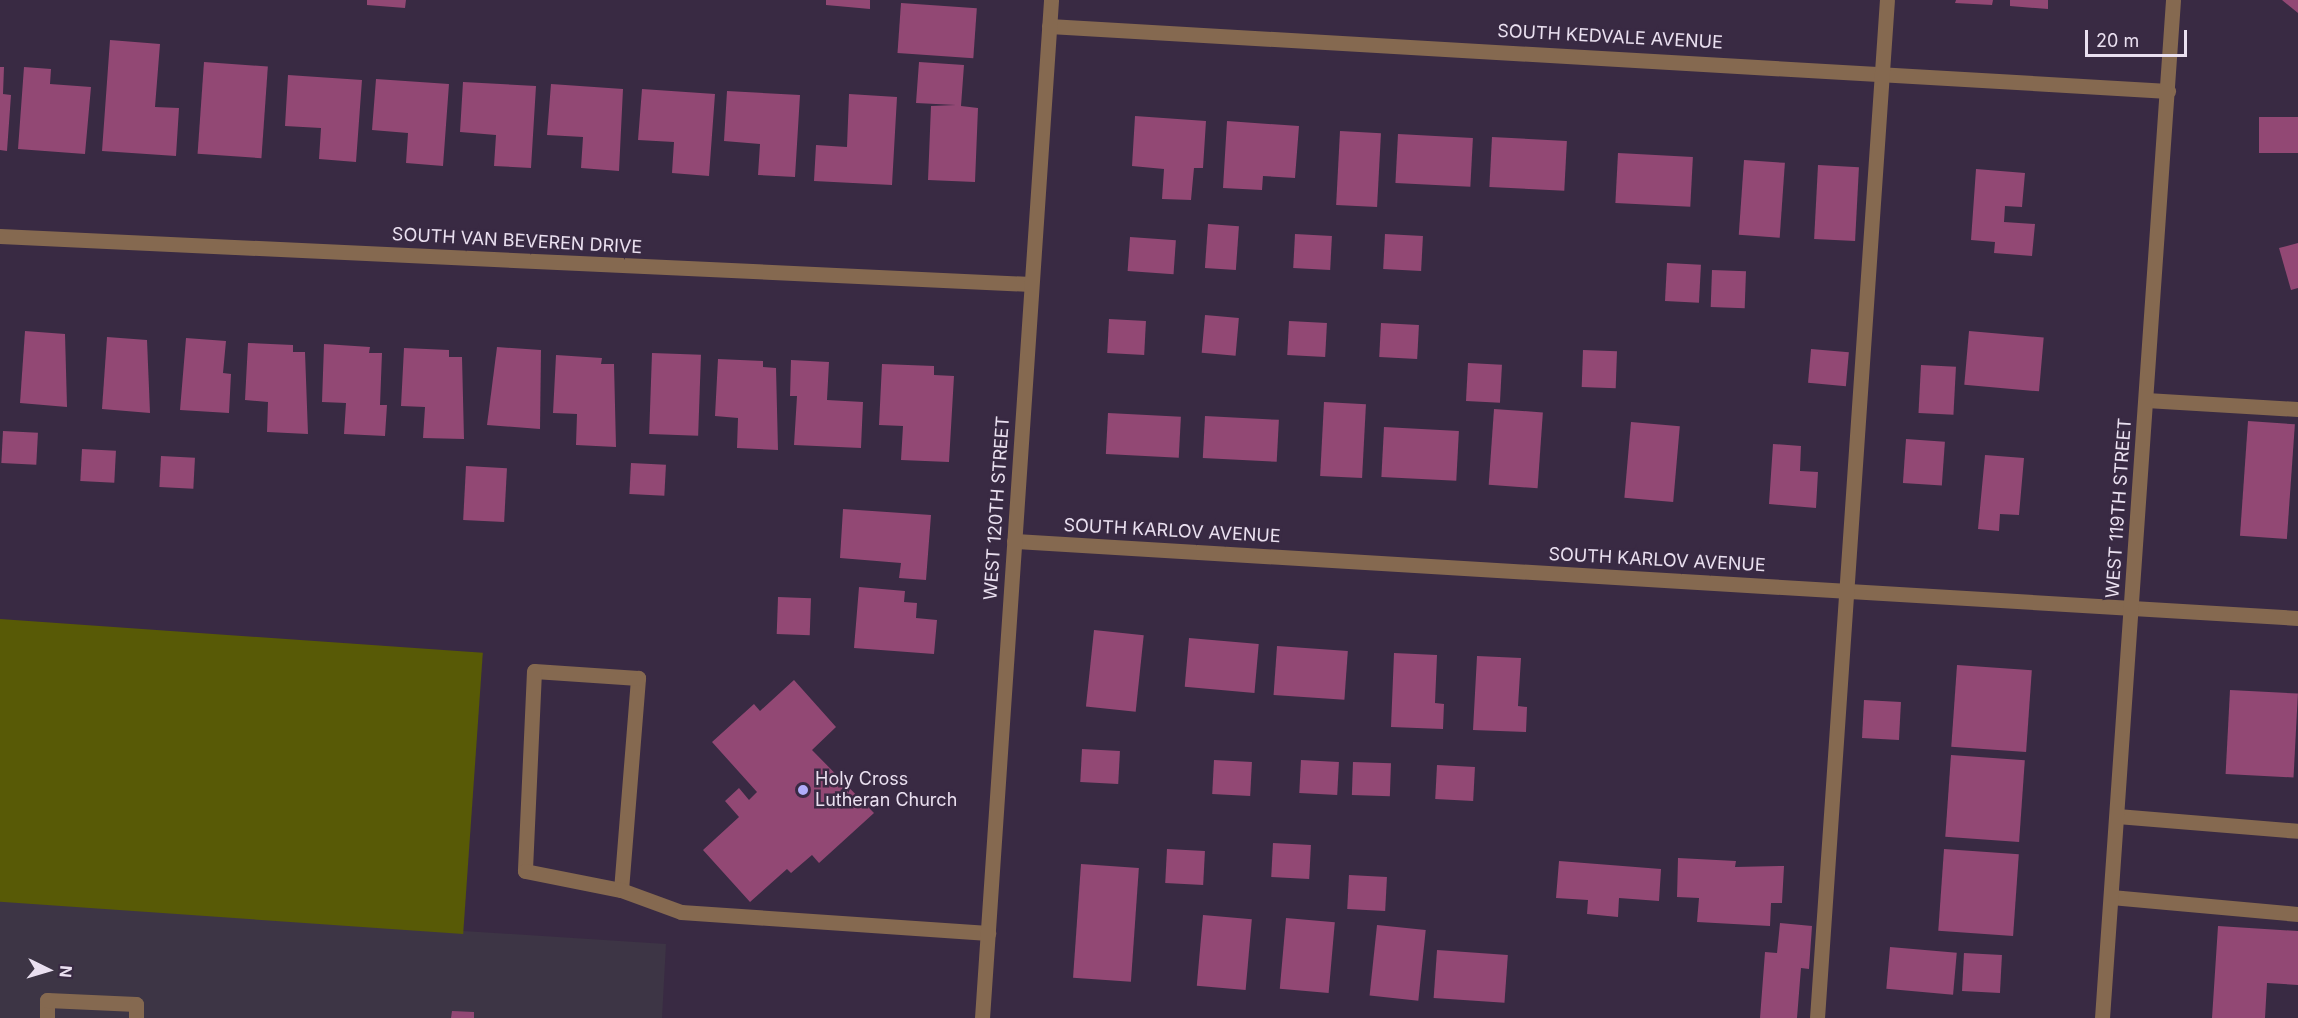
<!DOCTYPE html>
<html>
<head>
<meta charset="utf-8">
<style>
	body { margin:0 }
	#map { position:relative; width:2298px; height:1018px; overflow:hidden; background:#392a43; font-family:Inter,sans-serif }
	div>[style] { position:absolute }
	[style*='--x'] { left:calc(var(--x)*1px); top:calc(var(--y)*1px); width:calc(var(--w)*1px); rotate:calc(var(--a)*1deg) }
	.commercial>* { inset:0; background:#3d3545 }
	.green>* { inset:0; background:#585a06; transform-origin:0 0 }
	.building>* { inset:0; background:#924874; transform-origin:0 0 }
	.minor>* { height:15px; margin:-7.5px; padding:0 7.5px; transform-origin:7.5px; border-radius:7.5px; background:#856950 }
	.dots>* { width:16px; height:16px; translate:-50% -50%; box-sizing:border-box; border:3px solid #392a43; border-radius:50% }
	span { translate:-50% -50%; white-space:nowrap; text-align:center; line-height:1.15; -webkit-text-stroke:5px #392a43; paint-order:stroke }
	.street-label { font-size:18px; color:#eae0f0 }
	.poi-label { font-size:18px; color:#eae0f0 }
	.left { translate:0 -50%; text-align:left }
	.north { position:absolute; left:18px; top:940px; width:60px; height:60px; -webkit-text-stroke:4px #392a43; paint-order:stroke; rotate:95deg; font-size:16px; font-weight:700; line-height:24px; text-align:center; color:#eae0f0 }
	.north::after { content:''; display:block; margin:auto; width:21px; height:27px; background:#eae0f0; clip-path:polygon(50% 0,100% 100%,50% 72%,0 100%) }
	.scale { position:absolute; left:2085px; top:30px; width:102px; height:27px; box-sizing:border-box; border:3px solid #eae0f0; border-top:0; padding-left:8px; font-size:18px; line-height:21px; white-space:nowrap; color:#eae0f0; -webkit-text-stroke:4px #392a43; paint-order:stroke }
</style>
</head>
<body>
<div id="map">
	<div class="commercial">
		<i style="clip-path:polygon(0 901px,666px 944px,662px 1018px,0 1018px)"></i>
	</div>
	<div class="green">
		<i style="left:0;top:619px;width:484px;height:282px;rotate:4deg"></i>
	</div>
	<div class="building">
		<i style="clip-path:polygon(367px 0,406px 0,405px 8px,367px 5px)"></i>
		<i style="clip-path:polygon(826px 0,870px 0,870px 9px,826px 5px)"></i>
		<i style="clip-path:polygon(1956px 0,1993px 0,1992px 5px,1955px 3px)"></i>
		<i style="clip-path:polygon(2010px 0,2048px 0,2048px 9px,2010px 6px)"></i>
		<i style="clip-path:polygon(2282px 0,2298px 0,2298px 13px)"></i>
		<i style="left:901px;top:3px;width:76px;height:50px;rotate:4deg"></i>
		<i style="clip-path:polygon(110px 40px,160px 44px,155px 107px,179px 108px,176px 156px,102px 151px)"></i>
		<i style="left:204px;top:62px;width:64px;height:92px;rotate:4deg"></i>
		<i style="clip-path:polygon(919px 62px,964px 65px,961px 106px,978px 108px,975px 182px,928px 180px,931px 106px,956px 105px,916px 103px)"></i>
		<i style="clip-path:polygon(0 67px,4px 67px,3px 94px,11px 95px,7px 151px,0 150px)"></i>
		<i style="clip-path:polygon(24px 67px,51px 69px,50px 84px,91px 87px,85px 154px,18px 149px)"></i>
		<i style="clip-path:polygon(288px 75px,362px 80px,356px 162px,319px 159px,321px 128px,285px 126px)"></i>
		<i style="clip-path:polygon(376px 79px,449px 84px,443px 166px,406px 163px,408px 133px,372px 130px)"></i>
		<i style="clip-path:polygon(463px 82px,536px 86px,531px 168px,494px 166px,496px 135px,460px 132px)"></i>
		<i style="clip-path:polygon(551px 84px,623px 89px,619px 171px,581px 168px,583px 137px,547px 135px)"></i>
		<i style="clip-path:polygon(642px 89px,715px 94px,709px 176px,672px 173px,674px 142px,638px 140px)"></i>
		<i style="clip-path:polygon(727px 91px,800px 95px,795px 177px,758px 175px,760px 144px,724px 141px)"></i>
		<i style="clip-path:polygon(849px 94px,897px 97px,892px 185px,814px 181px,816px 145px,847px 147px)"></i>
		<i style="clip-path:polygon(1135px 116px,1206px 121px,1203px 168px,1194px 168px,1191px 200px,1162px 199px,1164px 169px,1132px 166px)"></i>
		<i style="left:2259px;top:117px;width:39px;height:36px"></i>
		<i style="clip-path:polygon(1227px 121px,1299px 126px,1295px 178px,1263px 176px,1262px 190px,1223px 188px)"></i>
		<i style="left:1340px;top:131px;width:41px;height:74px;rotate:3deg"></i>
		<i style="left:1398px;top:134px;width:75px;height:49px;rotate:3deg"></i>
		<i style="left:1492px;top:137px;width:75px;height:50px;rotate:3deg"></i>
		<i style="left:1618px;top:153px;width:75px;height:50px;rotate:3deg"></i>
		<i style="left:1744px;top:160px;width:41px;height:75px;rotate:4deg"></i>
		<i style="left:1818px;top:165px;width:41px;height:74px;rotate:3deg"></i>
		<i style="clip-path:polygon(1976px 169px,2025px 173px,2022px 207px,2005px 206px,2004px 222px,2035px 224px,2032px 256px,1994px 253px,1995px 242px,1971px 240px)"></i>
		<i style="left:1208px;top:224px;width:31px;height:44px;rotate:4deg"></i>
		<i style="left:1295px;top:234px;width:37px;height:34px;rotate:3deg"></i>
		<i style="left:1385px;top:234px;width:38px;height:35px;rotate:3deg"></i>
		<i style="left:1130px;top:237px;width:46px;height:34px;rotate:4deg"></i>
		<i style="clip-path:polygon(2298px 243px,2298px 288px,2291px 290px,2279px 248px)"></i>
		<i style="left:1667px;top:263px;width:34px;height:38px;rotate:3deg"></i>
		<i style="left:1712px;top:270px;width:34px;height:37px;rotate:2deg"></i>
		<i style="left:1205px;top:315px;width:34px;height:38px;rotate:5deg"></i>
		<i style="left:1109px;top:319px;width:37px;height:34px;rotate:3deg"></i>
		<i style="left:1289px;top:321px;width:38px;height:34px;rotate:3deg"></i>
		<i style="left:1381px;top:323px;width:38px;height:34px;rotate:3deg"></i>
		<i style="clip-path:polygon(25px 331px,65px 334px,67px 407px,20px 403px)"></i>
		<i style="left:1969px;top:331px;width:75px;height:54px;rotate:5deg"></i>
		<i style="clip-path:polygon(107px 337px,147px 340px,150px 413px,102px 409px)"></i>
		<i style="clip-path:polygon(186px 338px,226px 341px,223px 373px,231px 374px,229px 413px,180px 410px)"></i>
		<i style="clip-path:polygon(248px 343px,293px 345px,293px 352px,305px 352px,308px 434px,267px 432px,268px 402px,245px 400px)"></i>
		<i style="clip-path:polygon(324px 344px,370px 347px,369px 353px,382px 353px,380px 405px,387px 405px,385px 436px,344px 434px,346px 403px,322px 402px)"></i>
		<i style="clip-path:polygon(497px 347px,541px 350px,540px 429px,487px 425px)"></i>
		<i style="clip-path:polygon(404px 348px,449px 350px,449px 357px,462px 357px,464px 439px,423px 438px,425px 407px,401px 406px)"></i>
		<i style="left:1811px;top:349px;width:38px;height:34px;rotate:5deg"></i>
		<i style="left:1583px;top:350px;width:34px;height:37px;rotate:2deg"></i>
		<i style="left:652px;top:353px;width:49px;height:81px;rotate:2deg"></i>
		<i style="clip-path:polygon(556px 355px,602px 358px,601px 364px,614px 364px,616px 447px,576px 445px,577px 414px,553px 413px)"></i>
		<i style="clip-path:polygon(718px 359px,763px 361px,763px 367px,776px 368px,778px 450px,737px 448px,738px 418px,715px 416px)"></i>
		<i style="clip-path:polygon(791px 360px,829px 362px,827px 400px,863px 402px,861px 448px,794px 445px,797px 396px,790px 396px)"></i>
		<i style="left:1468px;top:363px;width:34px;height:38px;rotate:3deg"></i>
		<i style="clip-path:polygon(882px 364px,934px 366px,934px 375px,954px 376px,949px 462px,901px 460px,903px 426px,879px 425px)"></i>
		<i style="left:1921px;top:365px;width:35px;height:48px;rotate:3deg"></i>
		<i style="left:1324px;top:402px;width:42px;height:74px;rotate:3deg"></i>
		<i style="left:1494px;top:409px;width:49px;height:76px;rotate:4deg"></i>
		<i style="left:1108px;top:413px;width:73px;height:41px;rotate:3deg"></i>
		<i style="left:1205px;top:416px;width:74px;height:42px;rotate:3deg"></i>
		<i style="left:2248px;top:421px;width:47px;height:115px;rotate:4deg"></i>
		<i style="left:1631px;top:422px;width:49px;height:76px;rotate:5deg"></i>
		<i style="left:1384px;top:427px;width:75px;height:50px;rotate:3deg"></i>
		<i style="left:3px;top:431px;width:35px;height:32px;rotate:3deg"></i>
		<i style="left:1906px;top:439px;width:39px;height:44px;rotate:4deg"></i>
		<i style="clip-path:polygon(1773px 444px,1801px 446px,1800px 471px,1818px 472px,1816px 508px,1769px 504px)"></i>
		<i style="left:82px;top:449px;width:34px;height:32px;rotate:3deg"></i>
		<i style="clip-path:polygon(1985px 455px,2024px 458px,2019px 515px,2000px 514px,1999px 531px,1978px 529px)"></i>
		<i style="left:161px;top:456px;width:34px;height:31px;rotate:3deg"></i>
		<i style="left:631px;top:463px;width:35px;height:31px;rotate:3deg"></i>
		<i style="left:466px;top:466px;width:41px;height:54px;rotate:3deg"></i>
		<i style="clip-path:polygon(843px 509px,931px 515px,926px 580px,899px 578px,901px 563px,840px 558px)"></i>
		<i style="clip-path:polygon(859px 587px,905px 591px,904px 602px,917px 603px,916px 618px,937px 620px,934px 654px,854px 648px)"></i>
		<i style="left:778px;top:597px;width:33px;height:37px;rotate:2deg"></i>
		<i style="left:1094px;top:630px;width:50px;height:77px;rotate:6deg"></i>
		<i style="left:1189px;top:638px;width:70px;height:49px;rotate:5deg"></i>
		<i style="left:1277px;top:646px;width:71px;height:49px;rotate:4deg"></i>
		<i style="clip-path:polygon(1394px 653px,1437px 655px,1435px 703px,1444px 704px,1443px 729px,1391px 727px)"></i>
		<i style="clip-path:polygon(1477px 656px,1521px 658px,1518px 706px,1527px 707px,1526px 732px,1473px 730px)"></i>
		<i style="left:1957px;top:665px;width:75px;height:82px;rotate:4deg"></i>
		<i style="clip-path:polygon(794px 680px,836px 727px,812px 750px,874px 813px,819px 863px,812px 855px,791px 873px,787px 869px,750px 902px,703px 850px,739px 817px,725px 801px,739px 788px,749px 800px,757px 792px,712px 742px,754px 704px,760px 711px)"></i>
		<i style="left:2230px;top:690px;width:68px;height:84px;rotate:3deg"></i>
		<i style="left:1864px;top:700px;width:37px;height:38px;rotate:3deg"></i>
		<i style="left:1082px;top:749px;width:38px;height:33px;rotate:3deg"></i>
		<i style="left:1951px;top:755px;width:74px;height:82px;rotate:4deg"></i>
		<i style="left:1214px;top:760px;width:38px;height:34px;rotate:3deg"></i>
		<i style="left:1301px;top:760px;width:38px;height:33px;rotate:3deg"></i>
		<i style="left:1353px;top:762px;width:38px;height:33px;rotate:2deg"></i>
		<i style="left:1437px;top:765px;width:38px;height:34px;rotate:3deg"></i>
		<i style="left:1273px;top:843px;width:38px;height:34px;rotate:3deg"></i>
		<i style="left:1167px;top:849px;width:38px;height:34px;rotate:3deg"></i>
		<i style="left:1944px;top:849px;width:75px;height:82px;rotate:4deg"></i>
		<i style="clip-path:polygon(1678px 858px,1736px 861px,1735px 867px,1784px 866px,1782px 903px,1771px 903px,1770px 926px,1697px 922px,1699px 898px,1677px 897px)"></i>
		<i style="clip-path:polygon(1559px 861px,1661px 869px,1659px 901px,1619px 898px,1618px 917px,1587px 914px,1588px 900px,1556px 898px)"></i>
		<i style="left:1081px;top:864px;width:58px;height:114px;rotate:4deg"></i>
		<i style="left:1349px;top:875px;width:38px;height:34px;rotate:3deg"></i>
		<i style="left:1203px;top:915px;width:49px;height:71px;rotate:5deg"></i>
		<i style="left:1286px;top:918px;width:49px;height:71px;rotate:5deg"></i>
		<i style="clip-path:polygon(1780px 923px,1812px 926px,1809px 969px,1801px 968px,1797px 1018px,1760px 1018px,1765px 952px,1777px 953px)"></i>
		<i style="left:1377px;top:925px;width:49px;height:71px;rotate:6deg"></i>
		<i style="clip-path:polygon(2218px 926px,2298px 931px,2298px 985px,2267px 983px,2265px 1018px,2212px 1018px)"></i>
		<i style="left:1890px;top:947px;width:67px;height:42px;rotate:5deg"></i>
		<i style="left:1437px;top:950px;width:71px;height:48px;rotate:4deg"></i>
		<i style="left:1964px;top:953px;width:38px;height:38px;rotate:3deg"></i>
		<i style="clip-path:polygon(452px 1011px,474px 1012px,474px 1018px,451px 1018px)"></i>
	</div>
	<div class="minor">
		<i style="--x:1049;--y:26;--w:1121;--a:3.32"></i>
		<i style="--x:0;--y:236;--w:1032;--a:2.67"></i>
		<i style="--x:2146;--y:400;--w:152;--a:3.4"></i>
		<i style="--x:1014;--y:541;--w:1286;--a:3.43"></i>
		<i style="--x:2117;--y:816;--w:182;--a:4.7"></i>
		<i style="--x:621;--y:890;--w:213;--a:-85.4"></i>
		<i style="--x:638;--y:678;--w:104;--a:-176.1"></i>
		<i style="--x:534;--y:671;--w:200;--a:92.6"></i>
		<i style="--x:525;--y:871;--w:98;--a:11.2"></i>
		<i style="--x:621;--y:890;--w:64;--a:20.1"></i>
		<i style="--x:681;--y:912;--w:308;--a:3.9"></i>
		<i style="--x:2111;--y:897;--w:188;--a:5.2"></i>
		<i style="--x:47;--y:1018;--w:18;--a:-90"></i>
		<i style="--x:47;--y:1000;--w:89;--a:2.6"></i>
		<i style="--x:136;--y:1004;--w:14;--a:90"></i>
		<i style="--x:982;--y:1018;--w:1020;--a:-86.12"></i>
		<i style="--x:1817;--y:1018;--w:1020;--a:-86.07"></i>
		<i style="--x:2102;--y:1018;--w:1020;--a:-86.01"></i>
	</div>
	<div class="dots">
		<i style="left:803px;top:790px;background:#b1adfa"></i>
	</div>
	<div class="street-label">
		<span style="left:1610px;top:37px;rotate:3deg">SOUTH KEDVALE AVENUE</span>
		<span style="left:517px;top:241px;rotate:3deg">SOUTH VAN BEVEREN DRIVE</span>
		<span style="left:997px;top:508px;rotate:-86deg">WEST 120TH STREET</span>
		<span style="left:2119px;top:508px;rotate:-86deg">WEST 119TH STREET</span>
		<span style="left:1172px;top:531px;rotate:3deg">SOUTH KARLOV AVENUE</span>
		<span style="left:1657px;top:560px;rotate:3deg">SOUTH KARLOV AVENUE</span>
	</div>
	<div class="poi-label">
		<span class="left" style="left:815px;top:790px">Holy Cross<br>Lutheran Church</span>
	</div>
	<div class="north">N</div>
	<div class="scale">20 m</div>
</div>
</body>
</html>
